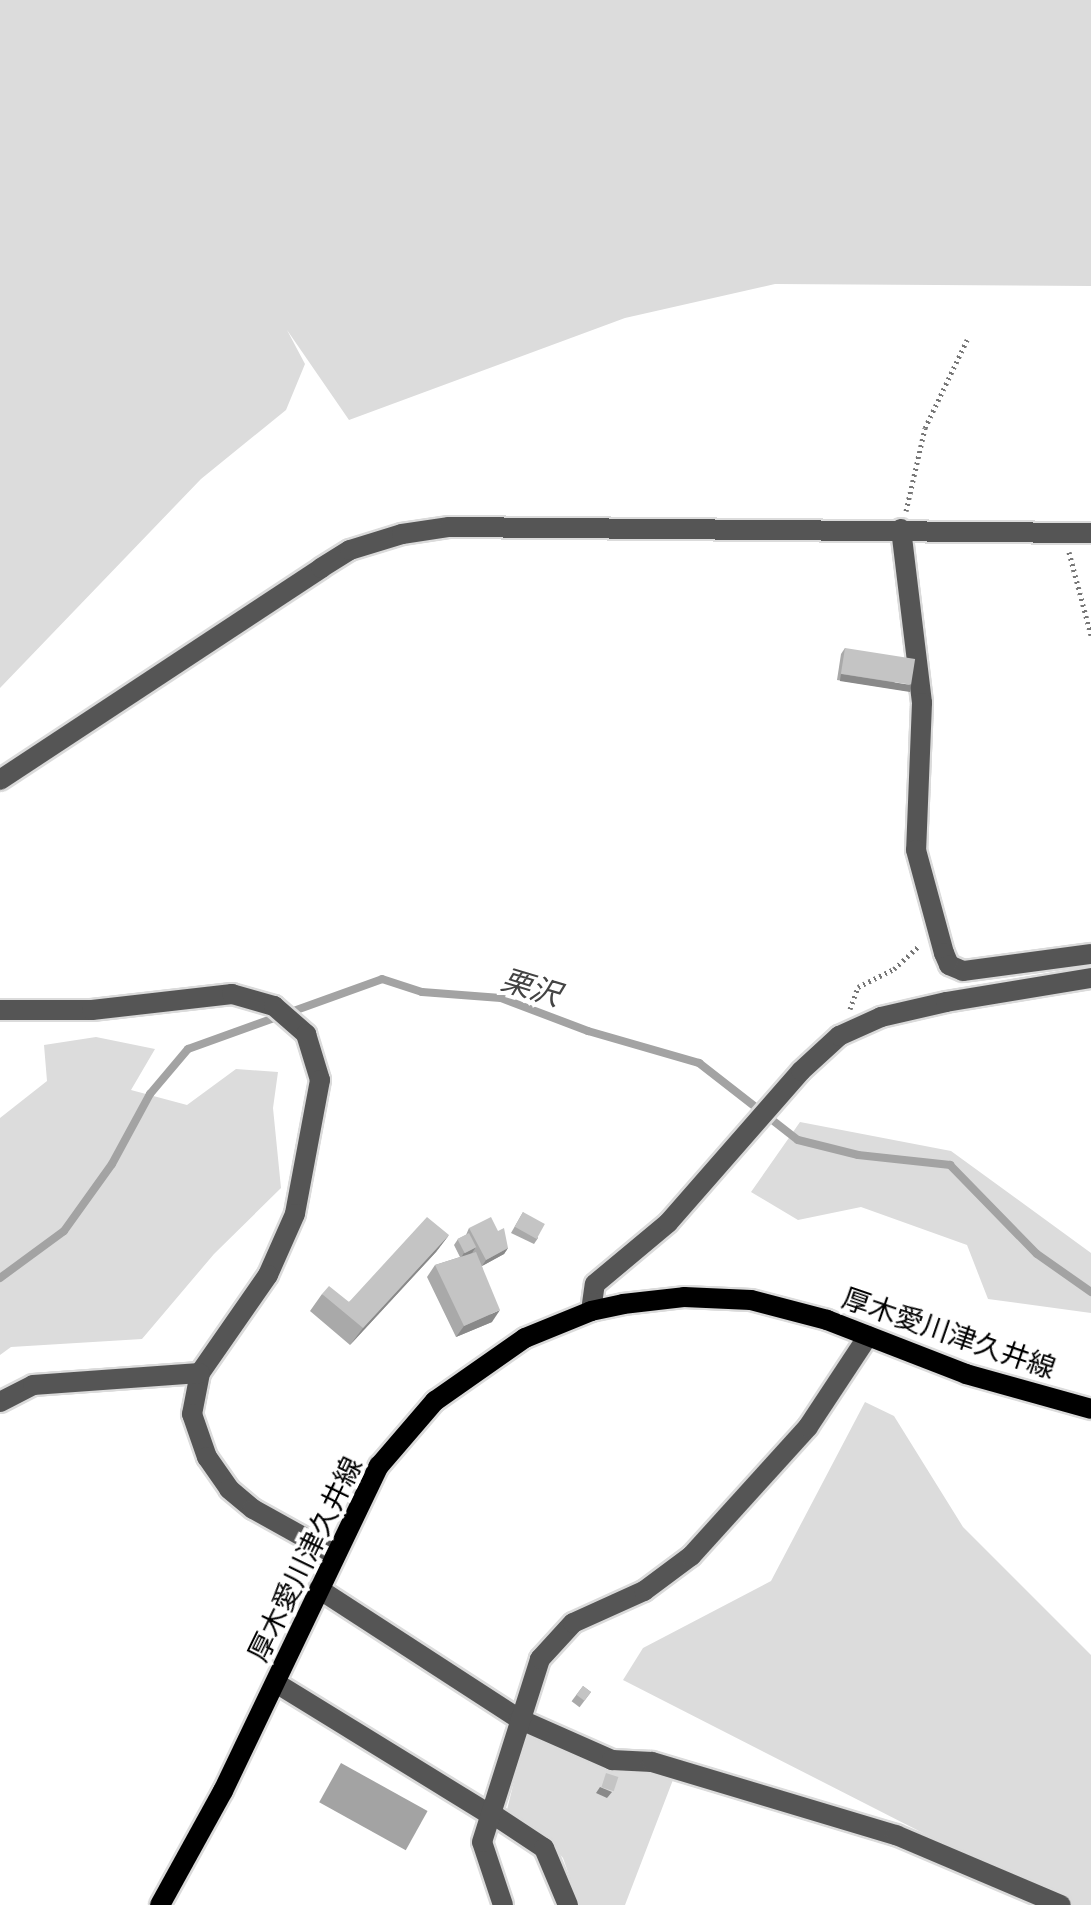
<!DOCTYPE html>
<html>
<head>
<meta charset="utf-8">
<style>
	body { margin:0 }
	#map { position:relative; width:1091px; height:1905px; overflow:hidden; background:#fff; font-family:"IBM Plex Sans","Noto Sans JP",sans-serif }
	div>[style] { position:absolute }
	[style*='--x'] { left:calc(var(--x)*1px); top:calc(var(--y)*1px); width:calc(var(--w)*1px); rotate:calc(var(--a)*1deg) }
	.green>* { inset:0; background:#dcdcdc }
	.water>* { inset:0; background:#a3a3a3; transform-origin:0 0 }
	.stream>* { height:8px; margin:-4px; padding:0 4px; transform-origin:4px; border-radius:4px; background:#a3a3a3 }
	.path>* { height:5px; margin-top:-2.5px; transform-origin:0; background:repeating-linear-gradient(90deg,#777 0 2px,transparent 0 6px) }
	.roads { filter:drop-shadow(2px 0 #dbdbdb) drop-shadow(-2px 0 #dbdbdb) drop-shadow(0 2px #dbdbdb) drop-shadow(0 -2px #dbdbdb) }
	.minor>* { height:20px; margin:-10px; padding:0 10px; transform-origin:10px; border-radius:10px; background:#555 }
	.major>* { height:20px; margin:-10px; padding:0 10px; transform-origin:10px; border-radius:10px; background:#000 }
	.wall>* { inset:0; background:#a9a9a9; transform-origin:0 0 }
	.shaded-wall>* { inset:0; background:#898989; transform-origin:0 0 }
	.building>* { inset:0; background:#c4c4c4; transform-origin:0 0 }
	span { translate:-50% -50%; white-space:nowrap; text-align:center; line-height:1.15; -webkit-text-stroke:8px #fff; paint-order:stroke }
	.street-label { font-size:28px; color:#000 }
	.water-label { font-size:30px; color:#444; font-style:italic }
</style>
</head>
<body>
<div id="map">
	<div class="green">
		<i style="clip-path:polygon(0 0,1091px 0,1091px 286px,775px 284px,625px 318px,349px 420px,287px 330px,305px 364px,286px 410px,201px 479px,0 688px)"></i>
		<i style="clip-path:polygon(96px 1037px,155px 1049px,131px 1090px,187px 1105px,236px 1069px,278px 1072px,273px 1108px,281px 1188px,214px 1254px,142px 1339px,11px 1347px,0 1355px,0 1118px,47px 1081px,44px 1045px)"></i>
		<i style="clip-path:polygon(800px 1122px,951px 1151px,1091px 1253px,1091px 1313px,988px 1299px,967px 1245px,861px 1207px,798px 1220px,751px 1192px)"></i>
		<i style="clip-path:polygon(865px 1402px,894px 1416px,963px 1527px,1091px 1655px,1091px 1905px,1064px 1905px,623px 1680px,643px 1648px,771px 1581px)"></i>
		<i style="clip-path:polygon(536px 1730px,676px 1772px,625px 1905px,579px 1905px,563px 1858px,547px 1839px,506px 1814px,525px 1736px)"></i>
	</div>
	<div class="water">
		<i style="left:341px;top:1763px;width:99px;height:45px;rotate:29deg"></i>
	</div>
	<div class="stream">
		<i style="--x:0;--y:1278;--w:79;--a:-36.3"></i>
		<i style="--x:64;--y:1231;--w:82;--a:-54.4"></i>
		<i style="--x:112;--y:1164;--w:80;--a:-61.5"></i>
		<i style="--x:150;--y:1094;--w:59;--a:-49.8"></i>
		<i style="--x:188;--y:1049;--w:206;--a:-19.8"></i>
		<i style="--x:382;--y:979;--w:42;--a:18"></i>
		<i style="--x:422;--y:992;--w:79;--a:4.3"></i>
		<i style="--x:501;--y:998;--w:93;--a:20.8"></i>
		<i style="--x:588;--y:1031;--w:116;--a:16.1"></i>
		<i style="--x:699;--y:1063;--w:125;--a:37.9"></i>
		<i style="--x:798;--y:1140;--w:62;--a:14"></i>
		<i style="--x:858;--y:1155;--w:93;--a:6.2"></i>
		<i style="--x:950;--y:1165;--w:124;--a:45.7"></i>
		<i style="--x:1037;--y:1254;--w:66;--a:35.1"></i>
	</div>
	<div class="path">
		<i style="--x:906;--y:511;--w:85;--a:-77.1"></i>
		<i style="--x:925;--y:428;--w:98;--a:-64.5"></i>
		<i style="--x:1069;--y:552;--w:86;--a:75.2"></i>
		<i style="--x:850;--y:1009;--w:23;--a:-70"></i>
		<i style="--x:858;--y:987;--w:40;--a:-26.6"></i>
		<i style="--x:894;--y:969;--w:34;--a:-43"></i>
	</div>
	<div class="roads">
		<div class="minor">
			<i style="--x:901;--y:529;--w:175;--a:83.1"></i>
			<i style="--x:922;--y:703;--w:147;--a:92.3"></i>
			<i style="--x:916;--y:850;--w:107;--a:74.8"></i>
			<i style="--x:944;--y:953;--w:13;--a:67"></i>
			<i style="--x:949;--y:965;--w:15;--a:23"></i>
			<i style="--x:963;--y:971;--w:129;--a:-7.6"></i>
			<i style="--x:0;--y:780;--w:385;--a:-33.4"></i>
			<i style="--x:321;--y:568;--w:34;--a:-32"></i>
			<i style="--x:350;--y:550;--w:54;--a:-17.1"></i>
			<i style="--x:402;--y:534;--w:48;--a:-8.5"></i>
			<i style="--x:449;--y:527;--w:642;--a:0.54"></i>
			<i style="--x:0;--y:1010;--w:92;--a:0"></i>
			<i style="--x:92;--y:1010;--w:141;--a:-6.5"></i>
			<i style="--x:232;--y:994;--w:44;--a:15.9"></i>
			<i style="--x:274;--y:1006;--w:43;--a:41.2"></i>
			<i style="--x:306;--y:1034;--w:48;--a:73.1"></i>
			<i style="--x:320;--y:1080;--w:136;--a:100.6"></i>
			<i style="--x:295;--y:1214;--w:67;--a:113.9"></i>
			<i style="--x:268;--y:1275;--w:119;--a:124.8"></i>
			<i style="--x:200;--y:1373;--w:42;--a:101"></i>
			<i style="--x:192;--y:1414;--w:46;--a:70.8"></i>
			<i style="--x:207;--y:1457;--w:39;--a:55"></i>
			<i style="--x:229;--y:1489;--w:31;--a:40"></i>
			<i style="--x:253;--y:1509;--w:93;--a:29.1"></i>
			<i style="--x:591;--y:1311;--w:27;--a:-82"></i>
			<i style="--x:595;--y:1284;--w:95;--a:-39.9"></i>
			<i style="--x:668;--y:1223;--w:202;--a:-48.8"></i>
			<i style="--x:801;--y:1071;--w:52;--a:-42.6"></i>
			<i style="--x:839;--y:1036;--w:46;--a:-24.3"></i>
			<i style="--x:881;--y:1017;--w:67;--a:-13"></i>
			<i style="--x:946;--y:1002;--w:147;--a:-9.4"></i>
			<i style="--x:0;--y:1402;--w:37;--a:-27"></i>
			<i style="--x:33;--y:1385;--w:167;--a:-4.1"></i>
			<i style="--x:319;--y:1589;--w:239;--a:33"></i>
			<i style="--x:519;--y:1719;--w:102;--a:23.8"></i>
			<i style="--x:612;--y:1760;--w:40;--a:2.9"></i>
			<i style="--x:652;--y:1762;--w:255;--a:16.7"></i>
			<i style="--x:896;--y:1835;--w:179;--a:23"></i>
			<i style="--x:276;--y:1683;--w:256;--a:31.6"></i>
			<i style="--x:494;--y:1815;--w:60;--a:33.4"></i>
			<i style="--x:544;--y:1848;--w:62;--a:67.2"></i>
			<i style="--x:503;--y:1905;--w:66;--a:-108.4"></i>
			<i style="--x:482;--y:1842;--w:192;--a:-72.4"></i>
			<i style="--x:540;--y:1659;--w:49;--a:-47.5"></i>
			<i style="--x:573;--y:1623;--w:78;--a:-24.3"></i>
			<i style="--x:644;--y:1591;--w:59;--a:-36.7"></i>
			<i style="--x:691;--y:1556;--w:174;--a:-47.8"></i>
			<i style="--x:808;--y:1427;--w:109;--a:-56.6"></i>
		</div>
		<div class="major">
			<i style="--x:160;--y:1905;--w:130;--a:-61.1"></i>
			<i style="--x:223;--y:1791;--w:361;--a:-64.4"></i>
			<i style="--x:379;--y:1466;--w:86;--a:-49.3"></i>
			<i style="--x:435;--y:1401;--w:110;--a:-35"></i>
			<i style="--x:525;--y:1338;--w:71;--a:-22.2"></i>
			<i style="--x:591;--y:1311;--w:33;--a:-12"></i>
			<i style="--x:623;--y:1304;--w:61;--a:-6.5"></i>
			<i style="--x:684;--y:1297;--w:67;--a:2.6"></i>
			<i style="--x:751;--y:1300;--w:79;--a:14.7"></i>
			<i style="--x:827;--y:1320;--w:149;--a:21.2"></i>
			<i style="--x:966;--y:1374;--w:130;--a:15.6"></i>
		</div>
	</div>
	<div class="wall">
		<i style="clip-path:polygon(845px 648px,907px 691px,837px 680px,841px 654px)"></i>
		<i style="clip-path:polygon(523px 1212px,538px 1238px,534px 1244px,511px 1233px)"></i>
		<i style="clip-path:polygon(469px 1228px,508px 1248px,504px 1254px,482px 1266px,492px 1322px,456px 1337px,427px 1277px,435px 1265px,460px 1257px,454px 1245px,458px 1239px,466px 1235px)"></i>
		<i style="clip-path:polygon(449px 1235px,436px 1252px,350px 1345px,310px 1311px,322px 1294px,349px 1302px)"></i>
		<i style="left:583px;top:1686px;width:10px;height:19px;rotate:37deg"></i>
	</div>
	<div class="shaded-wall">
		<i style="left:841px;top:674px;width:71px;height:7px;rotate:9deg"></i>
		<i style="clip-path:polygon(449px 1235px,436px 1252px,350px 1345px,363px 1328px)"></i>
		<i style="clip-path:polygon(476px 1247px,472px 1253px,460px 1259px,464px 1253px)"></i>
		<i style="clip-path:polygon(508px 1248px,504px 1254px,482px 1266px,486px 1260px)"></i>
		<i style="clip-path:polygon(500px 1310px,492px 1322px,456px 1337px,464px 1326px)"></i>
		<i style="clip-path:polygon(600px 1787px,612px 1792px,607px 1798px,596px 1793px)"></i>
	</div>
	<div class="building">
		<i style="left:845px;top:648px;width:71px;height:26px;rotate:9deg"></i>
		<i style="left:523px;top:1212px;width:25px;height:17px;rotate:29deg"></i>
		<i style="clip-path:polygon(427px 1217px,449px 1235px,363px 1328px,322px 1294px,329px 1286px,349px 1302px)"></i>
		<i style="clip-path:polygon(491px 1217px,498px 1231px,504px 1228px,508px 1248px,486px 1260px,469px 1228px)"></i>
		<i style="left:469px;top:1233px;width:16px;height:13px;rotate:63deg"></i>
		<i style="clip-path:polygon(476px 1252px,500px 1310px,464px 1326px,435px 1265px)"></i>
		<i style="left:583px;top:1686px;width:10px;height:11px;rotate:37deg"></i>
		<i style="left:606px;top:1773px;width:13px;height:15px;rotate:18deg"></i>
	</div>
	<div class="street-label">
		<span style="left:949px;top:1333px;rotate:19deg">厚木愛川津久井線</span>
		<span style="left:305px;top:1559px;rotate:-64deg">厚木愛川津久井線</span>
	</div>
	<div class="water-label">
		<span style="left:531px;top:987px;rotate:17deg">栗沢</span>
	</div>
</div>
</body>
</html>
